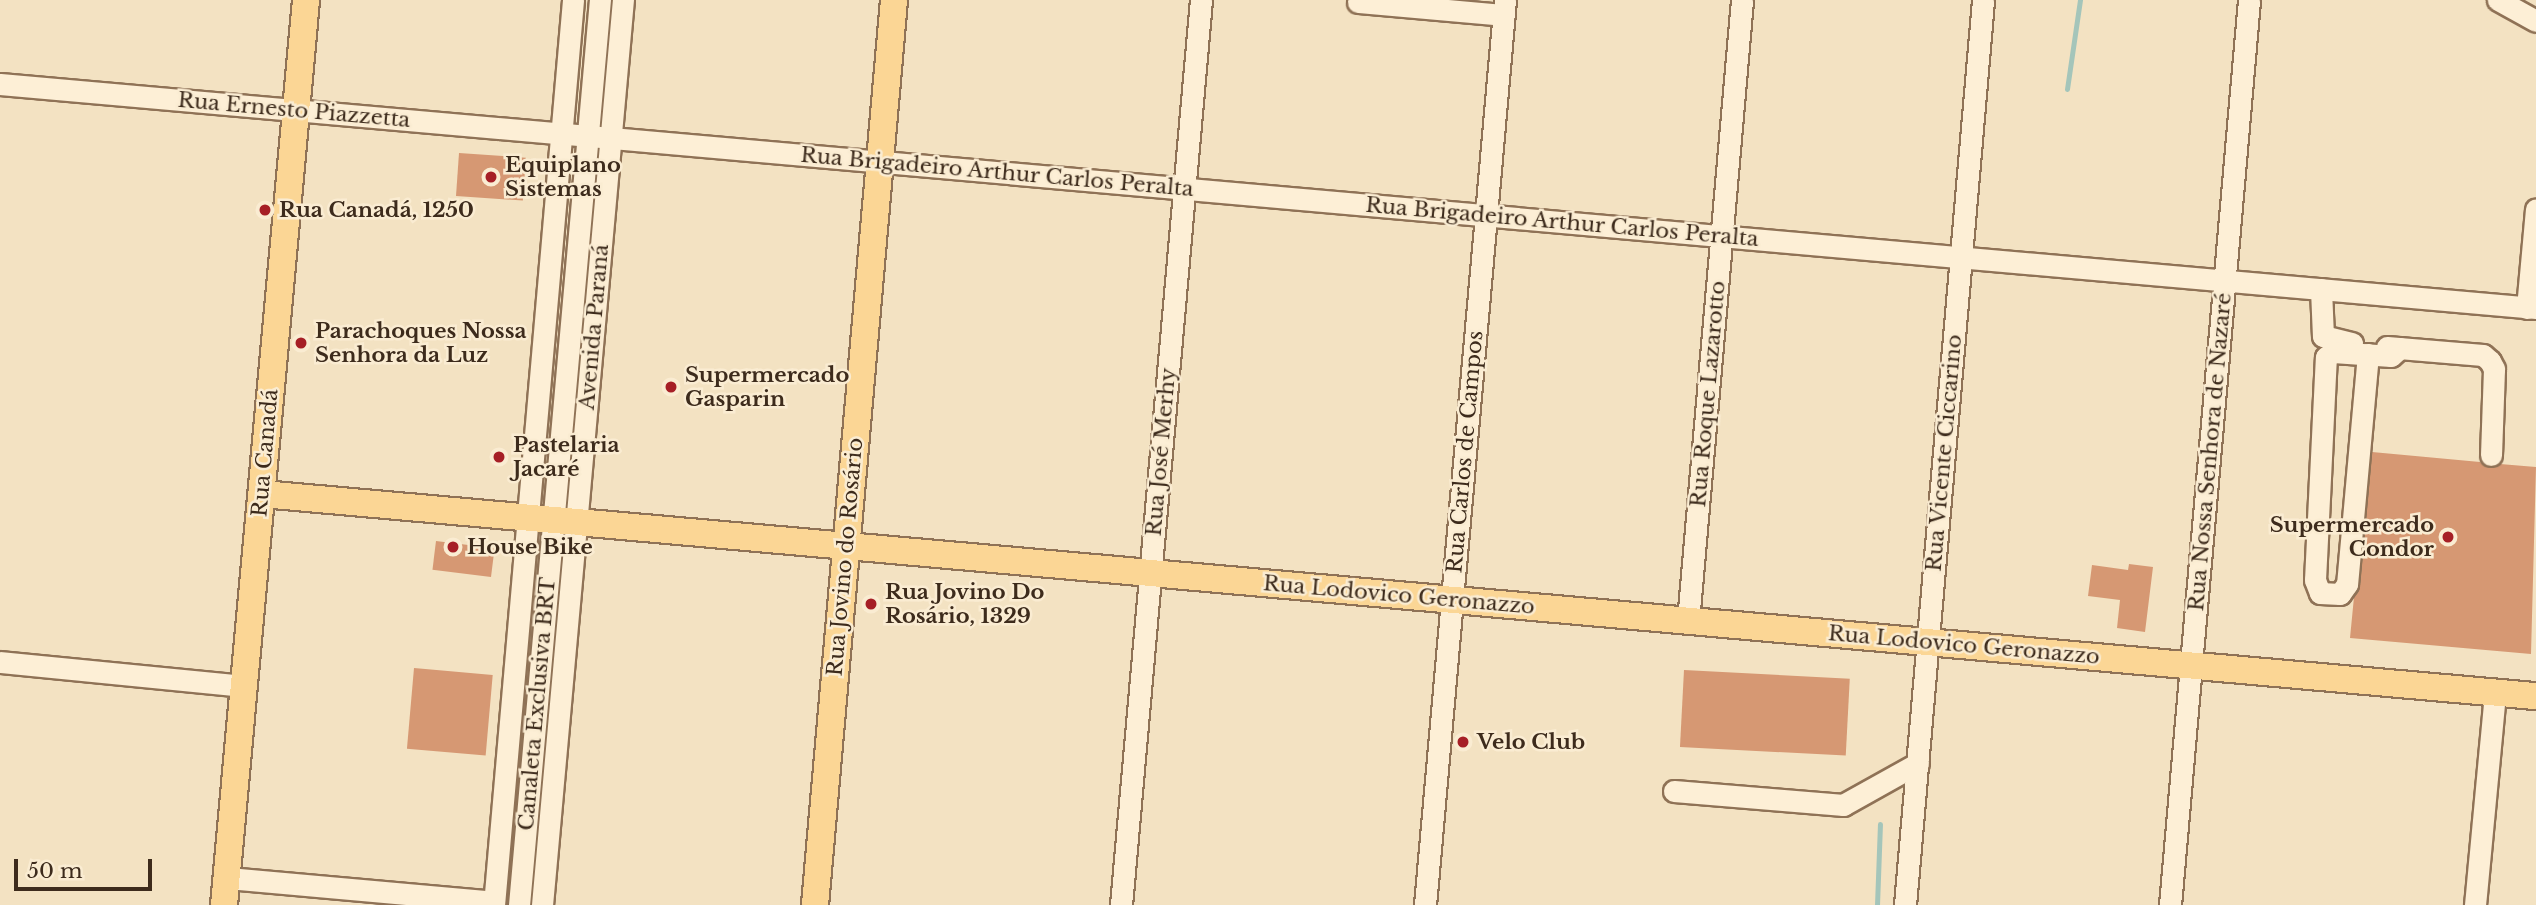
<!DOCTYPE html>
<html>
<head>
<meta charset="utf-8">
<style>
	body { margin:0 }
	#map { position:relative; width:2536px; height:905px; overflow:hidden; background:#f3e2c2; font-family:"Libre Baskerville",serif }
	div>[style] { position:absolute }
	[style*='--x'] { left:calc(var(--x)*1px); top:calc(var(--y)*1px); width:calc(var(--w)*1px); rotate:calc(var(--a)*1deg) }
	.stream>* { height:5px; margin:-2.5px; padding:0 2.5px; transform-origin:2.5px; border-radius:2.5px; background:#a4c5ba }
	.building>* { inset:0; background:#d69873; transform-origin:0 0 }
	.roads { filter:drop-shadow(2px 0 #8f7256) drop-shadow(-2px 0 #8f7256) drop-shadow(0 2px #8f7256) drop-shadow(0 -2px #8f7256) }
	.minor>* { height:21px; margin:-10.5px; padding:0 10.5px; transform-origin:10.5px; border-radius:10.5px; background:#fdefd6 }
	.major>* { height:26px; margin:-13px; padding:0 13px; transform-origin:13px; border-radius:13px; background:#fbd695 }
	.dots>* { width:19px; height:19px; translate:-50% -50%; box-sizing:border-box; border:4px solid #faecd2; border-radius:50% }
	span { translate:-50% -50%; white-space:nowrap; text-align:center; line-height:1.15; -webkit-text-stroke:5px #faecd2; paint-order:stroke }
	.street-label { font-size:21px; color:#3d2b1c }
	.poi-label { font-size:21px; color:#3d2b1c; font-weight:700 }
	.left { translate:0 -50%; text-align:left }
	.right { translate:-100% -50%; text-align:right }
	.scale { position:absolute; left:14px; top:859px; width:138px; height:32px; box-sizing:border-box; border:4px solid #3d2b1c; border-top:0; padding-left:9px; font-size:21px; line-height:24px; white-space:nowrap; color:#3d2b1c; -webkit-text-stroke:5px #faecd2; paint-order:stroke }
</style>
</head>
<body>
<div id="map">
	<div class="stream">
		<i style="--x:2067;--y:89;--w:90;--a:-81.7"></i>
		<i style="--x:1877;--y:905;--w:81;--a:-87.9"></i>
	</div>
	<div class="building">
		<i style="left:459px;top:153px;width:67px;height:43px;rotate:4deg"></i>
		<i style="clip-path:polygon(2372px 452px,2480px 462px,2490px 468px,2500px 464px,2536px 467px,2531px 654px,2350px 638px,2354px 597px,2360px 585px)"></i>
		<i style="left:436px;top:541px;width:59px;height:29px;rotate:7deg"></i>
		<i style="clip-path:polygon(2129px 564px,2153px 567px,2145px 632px,2117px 628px,2120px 600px,2088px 596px,2092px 565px,2128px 570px)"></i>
		<i style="left:414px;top:668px;width:79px;height:81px;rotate:5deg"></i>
		<i style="left:1684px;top:670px;width:166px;height:77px;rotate:3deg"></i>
	</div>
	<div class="roads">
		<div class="minor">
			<i style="--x:2498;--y:0;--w:43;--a:28.9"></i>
			<i style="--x:1358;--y:2;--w:146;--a:5.1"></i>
			<i style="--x:0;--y:84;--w:2546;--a:5.05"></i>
			<i style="--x:2321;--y:289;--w:47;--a:87.6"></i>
			<i style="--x:2323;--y:336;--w:30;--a:14"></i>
			<i style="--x:2527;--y:308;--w:99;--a:-84.8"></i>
			<i style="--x:2387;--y:347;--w:96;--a:4.8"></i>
			<i style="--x:2483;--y:355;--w:9;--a:41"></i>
			<i style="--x:2490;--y:361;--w:9;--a:63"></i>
			<i style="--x:2494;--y:369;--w:86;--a:92"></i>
			<i style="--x:2368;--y:354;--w:231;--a:95.2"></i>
			<i style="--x:2347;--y:584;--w:12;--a:125"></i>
			<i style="--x:2340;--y:594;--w:20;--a:-177"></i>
			<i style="--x:2320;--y:593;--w:14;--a:-111"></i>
			<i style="--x:2315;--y:580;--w:223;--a:-87.2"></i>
			<i style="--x:2326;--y:357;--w:9;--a:-36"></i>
			<i style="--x:2333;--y:352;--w:58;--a:3.9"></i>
			<i style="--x:2391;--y:356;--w:12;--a:-42"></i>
			<i style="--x:1688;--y:621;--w:623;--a:-85.03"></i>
			<i style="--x:0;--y:662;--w:245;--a:5.6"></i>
			<i style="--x:1674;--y:791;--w:170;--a:4.7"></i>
			<i style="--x:1843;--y:805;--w:86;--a:-29.2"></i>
			<i style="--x:227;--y:878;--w:268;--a:5.1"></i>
			<i style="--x:494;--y:905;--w:908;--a:-85.01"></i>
			<i style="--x:519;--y:905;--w:909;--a:-84.89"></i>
			<i style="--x:542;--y:905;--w:909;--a:-84.89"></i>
			<i style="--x:1121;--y:905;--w:909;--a:-84.95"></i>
			<i style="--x:1425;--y:905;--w:909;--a:-84.95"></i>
			<i style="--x:1905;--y:905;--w:908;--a:-85.07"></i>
			<i style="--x:2170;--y:905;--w:908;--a:-85.01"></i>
			<i style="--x:2475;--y:905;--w:214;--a:-84.6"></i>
		</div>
		<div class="major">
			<i style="--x:262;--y:494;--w:2283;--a:5.08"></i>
			<i style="--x:224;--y:905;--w:909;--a:-84.82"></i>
			<i style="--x:815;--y:905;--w:908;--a:-85.01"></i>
		</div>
	</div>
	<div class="dots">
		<i style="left:491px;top:177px;background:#a61f26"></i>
		<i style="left:265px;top:210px;background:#a61f26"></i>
		<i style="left:301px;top:343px;background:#a61f26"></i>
		<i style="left:671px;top:387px;background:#a61f26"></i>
		<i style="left:499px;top:457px;background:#a61f26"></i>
		<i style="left:2448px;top:537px;background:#a61f26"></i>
		<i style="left:453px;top:547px;background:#a61f26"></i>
		<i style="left:871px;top:604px;background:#a61f26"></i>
		<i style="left:1463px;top:742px;background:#a61f26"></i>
	</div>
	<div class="street-label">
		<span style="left:294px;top:110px;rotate:5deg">Rua Ernesto Piazzetta</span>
		<span style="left:997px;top:172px;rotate:5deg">Rua Brigadeiro Arthur Carlos Peralta</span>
		<span style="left:1562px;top:222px;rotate:5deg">Rua Brigadeiro Arthur Carlos Peralta</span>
		<span style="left:594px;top:327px;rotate:-85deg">Avenida Paraná</span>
		<span style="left:1708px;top:394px;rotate:-85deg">Rua Roque Lazarotto</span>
		<span style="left:1161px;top:452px;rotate:-85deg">Rua José Merhy</span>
		<span style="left:1465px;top:452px;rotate:-85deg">Rua Carlos de Campos</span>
		<span style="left:2210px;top:452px;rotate:-85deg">Rua Nossa Senhora de Nazaré</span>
		<span style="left:265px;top:453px;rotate:-85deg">Rua Canadá</span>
		<span style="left:1944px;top:453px;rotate:-85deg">Rua Vicente Ciccarino</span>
		<span style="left:845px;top:557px;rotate:-85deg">Rua Jovino do Rosário</span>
		<span style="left:1399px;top:595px;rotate:5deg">Rua Lodovico Geronazzo</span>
		<span style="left:1964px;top:645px;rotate:5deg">Rua Lodovico Geronazzo</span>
		<span style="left:537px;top:704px;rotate:-85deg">Canaleta Exclusiva BRT</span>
	</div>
	<div class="poi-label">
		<span class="left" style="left:505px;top:177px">Equiplano<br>Sistemas</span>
		<span class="left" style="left:279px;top:210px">Rua Canadá, 1250</span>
		<span class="left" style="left:315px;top:343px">Parachoques Nossa<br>Senhora da Luz</span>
		<span class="left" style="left:685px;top:387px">Supermercado<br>Gasparin</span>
		<span class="left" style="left:513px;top:457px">Pastelaria<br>Jacaré</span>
		<span class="right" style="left:2434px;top:537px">Supermercado<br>Condor</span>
		<span class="left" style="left:467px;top:547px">House Bike</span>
		<span class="left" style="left:885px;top:604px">Rua Jovino Do<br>Rosário, 1329</span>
		<span class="left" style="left:1477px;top:742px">Velo Club</span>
	</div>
	<div class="scale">50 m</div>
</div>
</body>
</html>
